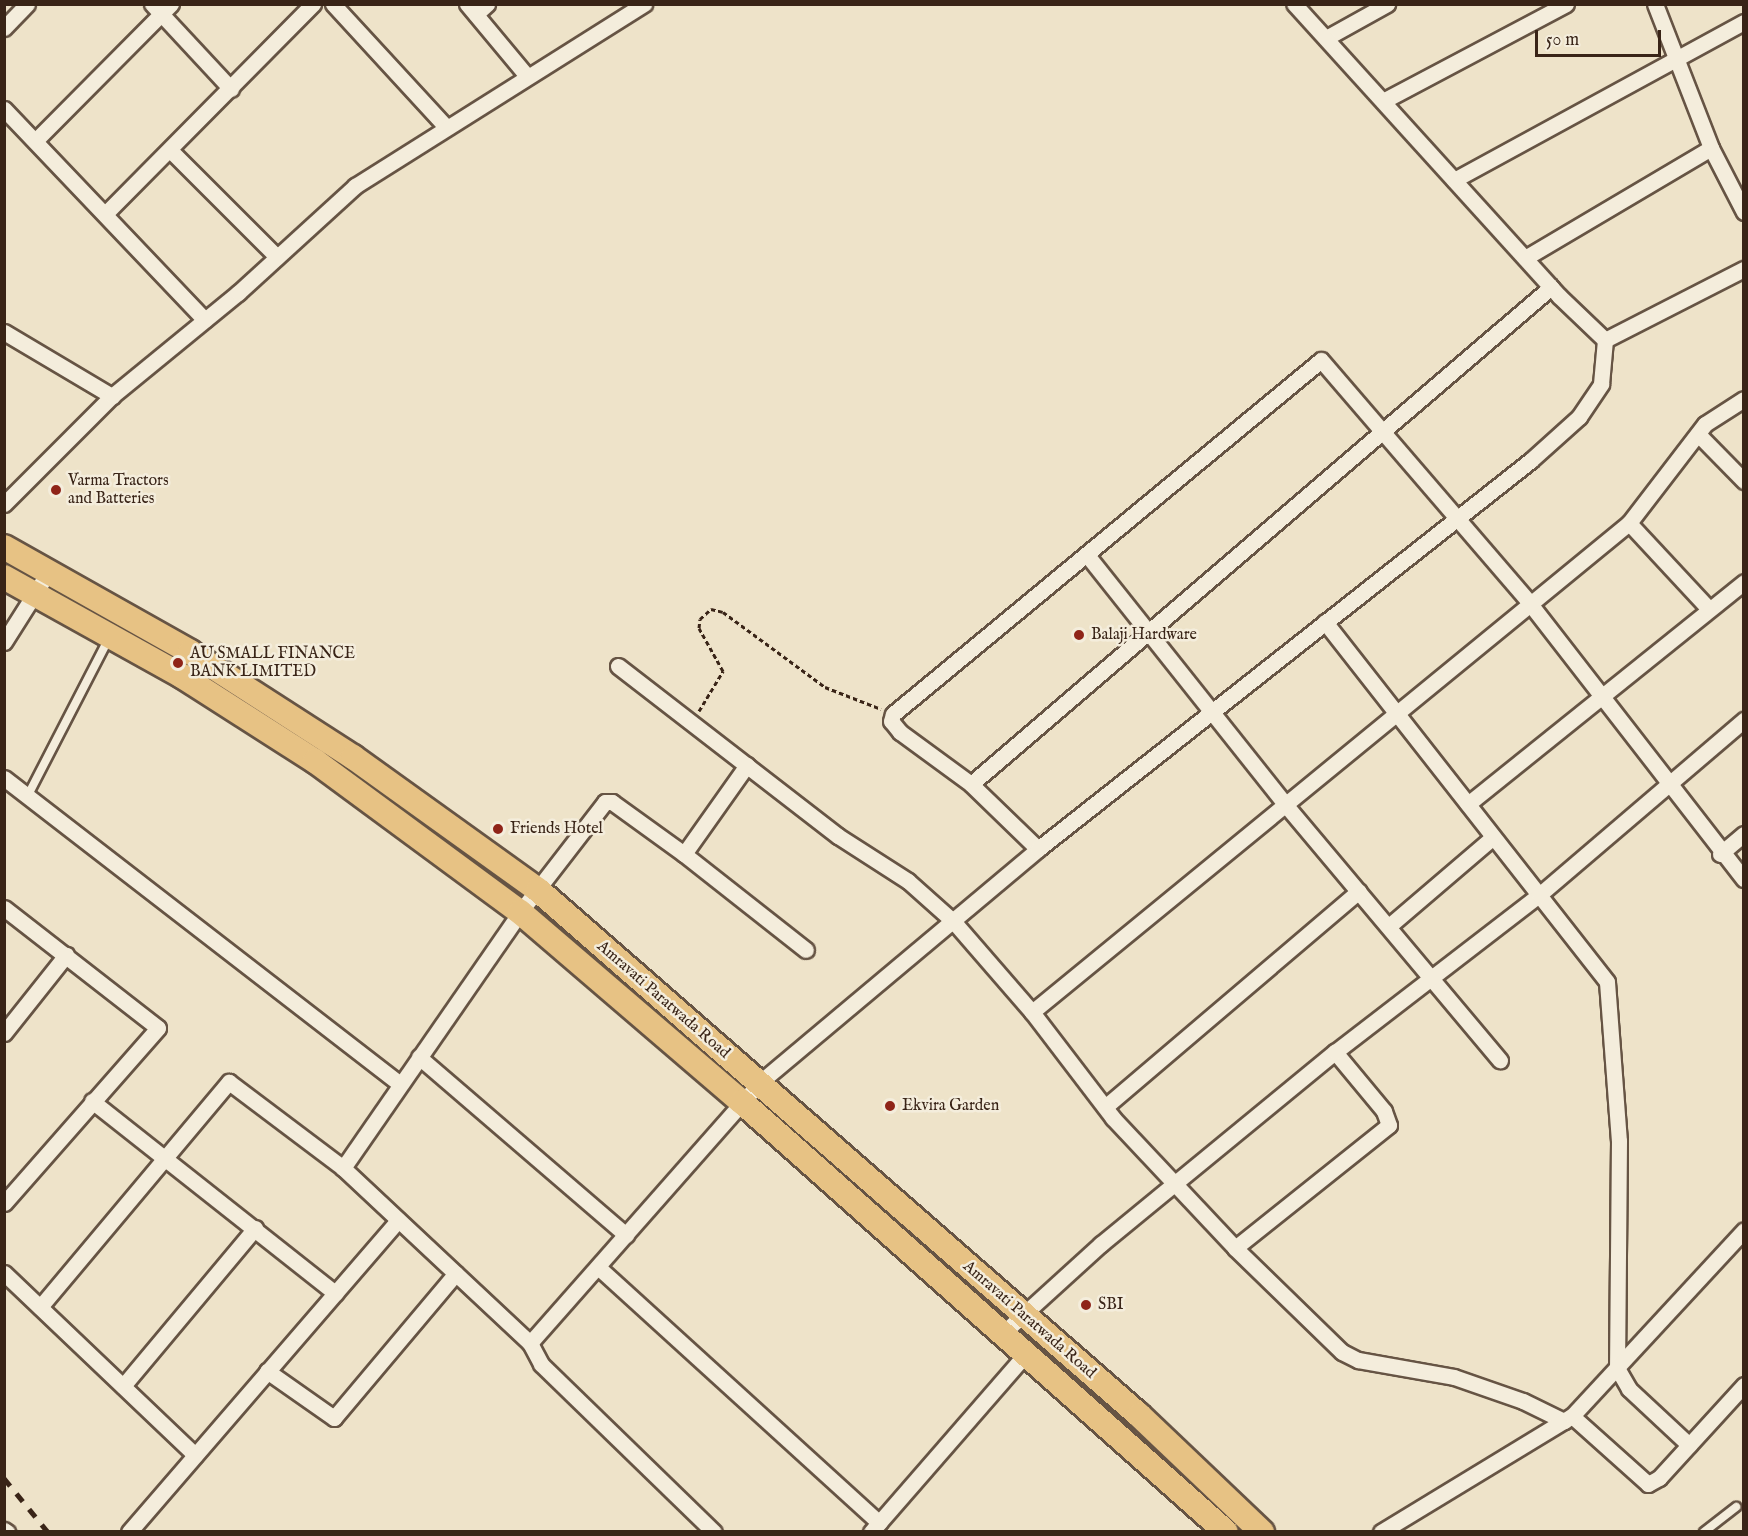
<!DOCTYPE html>
<html>
<head>
<meta charset="utf-8">
<style>
	body { margin:0 }
	#map { position:relative; width:1748px; height:1536px; overflow:hidden; background:#eee3c9; font-family:"IM FELL English",serif }
	div>[style] { position:absolute }
	[style*='--x'] { left:calc(var(--x)*1px); top:calc(var(--y)*1px); width:calc(var(--w)*1px); rotate:calc(var(--a)*1deg) }
	.path>* { height:3px; margin-top:-1.5px; transform-origin:0; background:repeating-linear-gradient(90deg,#392417 0 4.5px,transparent 0 7.5px) }
	.roads { filter:drop-shadow(2px 0 #665444) drop-shadow(-2px 0 #665444) drop-shadow(0 2px #665444) drop-shadow(0 -2px #665444) }
	.lane>* { height:8px; margin:-4px; padding:0 4px; transform-origin:4px; border-radius:4px; background:#f4eddc }
	.street>* { height:15px; margin:-7.5px; padding:0 7.5px; transform-origin:7.5px; border-radius:7.5px; background:#f4eddc }
	.primary>* { height:24px; margin:-12px; padding:0 12px; transform-origin:12px; border-radius:12px; background:#e7c284 }
	.rail>* { height:4.5px; margin-top:-2.25px; transform-origin:0; background:repeating-linear-gradient(90deg,#392417 0 10px,transparent 0 20px) }
	.dots>* { width:16px; height:16px; translate:-50% -50%; box-sizing:border-box; border:3px solid #f4eddc; border-radius:50% }
	span { translate:-50% -50%; white-space:nowrap; text-align:center; line-height:1.15; -webkit-text-stroke:5px #f4eddc; paint-order:stroke }
	.poi-label { font-size:16px; color:#392417 }
	.left { translate:0 -50%; text-align:left }
	.street-label { font-size:16px; color:#392417 }
	.frame { position:absolute; inset:0; border:6px solid #392417; pointer-events:none }
	.scale { position:absolute; left:1535px; top:30px; width:126px; height:27px; box-sizing:border-box; border:3px solid #392417; border-top:0; padding-left:8px; font-size:18px; line-height:21px; white-space:nowrap; color:#392417; -webkit-text-stroke:4px #f4eddc; paint-order:stroke }
</style>
</head>
<body>
<div id="map">
	<div class="path">
		<i style="--x:699;--y:711;--w:47;--a:-59"></i>
		<i style="--x:723;--y:671;--w:49;--a:-119.2"></i>
		<i style="--x:699;--y:628;--w:9;--a:-84"></i>
		<i style="--x:700;--y:619;--w:15;--a:-42"></i>
		<i style="--x:711;--y:609;--w:12;--a:14"></i>
		<i style="--x:723;--y:612;--w:127;--a:36.3"></i>
		<i style="--x:825;--y:687;--w:60;--a:21.4"></i>
	</div>
	<div class="roads">
		<div class="lane">
			<i style="--x:27;--y:797;--w:179;--a:-62.7"></i>
			<i style="--x:1704;--y:1532;--w:41;--a:-38"></i>
		</div>
		<div class="street">
			<i style="--x:152;--y:4;--w:116;--a:47.1"></i>
			<i style="--x:333;--y:4;--w:167;--a:47.4"></i>
			<i style="--x:467;--y:4;--w:94;--a:50.2"></i>
			<i style="--x:1655;--y:4;--w:155;--a:68.7"></i>
			<i style="--x:1711;--y:148;--w:72;--a:62.7"></i>
			<i style="--x:476;--y:14;--w:15;--a:-42"></i>
			<i style="--x:4;--y:28;--w:33;--a:-46"></i>
			<i style="--x:1326;--y:38;--w:70;--a:-29.1"></i>
			<i style="--x:1383;--y:101;--w:207;--a:-27.9"></i>
			<i style="--x:4;--y:109;--w:291;--a:46.4"></i>
			<i style="--x:35;--y:141;--w:193;--a:-45.2"></i>
			<i style="--x:171;--y:151;--w:150;--a:45"></i>
			<i style="--x:1454;--y:180;--w:330;--a:-28.6"></i>
			<i style="--x:105;--y:214;--w:296;--a:-45.3"></i>
			<i style="--x:1525;--y:258;--w:216;--a:-30.6"></i>
			<i style="--x:4;--y:332;--w:126;--a:30.7"></i>
			<i style="--x:1605;--y:340;--w:156;--a:-27.1"></i>
			<i style="--x:1698;--y:434;--w:66;--a:45.6"></i>
			<i style="--x:4;--y:504;--w:153;--a:-45"></i>
			<i style="--x:112;--y:396;--w:163;--a:-39.3"></i>
			<i style="--x:238;--y:293;--w:159;--a:-42.4"></i>
			<i style="--x:355;--y:186;--w:342;--a:-32.2"></i>
			<i style="--x:1629;--y:523;--w:117;--a:47.1"></i>
			<i style="--x:1087;--y:555;--w:317;--a:51.5"></i>
			<i style="--x:1284;--y:803;--w:336;--a:50"></i>
			<i style="--x:1325;--y:622;--w:457;--a:51.9"></i>
			<i style="--x:1607;--y:982;--w:159;--a:85.7"></i>
			<i style="--x:1619;--y:1141;--w:227;--a:90.5"></i>
			<i style="--x:1617;--y:1368;--w:24;--a:60"></i>
			<i style="--x:1629;--y:1389;--w:82;--a:43"></i>
			<i style="--x:4;--y:642;--w:84;--a:-57.6"></i>
			<i style="--x:618;--y:666;--w:278;--a:37.7"></i>
			<i style="--x:838;--y:836;--w:83;--a:32.7"></i>
			<i style="--x:908;--y:881;--w:62;--a:41.7"></i>
			<i style="--x:954;--y:922;--w:119;--a:49.1"></i>
			<i style="--x:1032;--y:1012;--w:133;--a:52.6"></i>
			<i style="--x:1113;--y:1118;--w:178;--a:46.8"></i>
			<i style="--x:1235;--y:1248;--w:149;--a:44.2"></i>
			<i style="--x:1342;--y:1352;--w:18;--a:27"></i>
			<i style="--x:1358;--y:1360;--w:97;--a:10"></i>
			<i style="--x:1454;--y:1377;--w:73;--a:19.2"></i>
			<i style="--x:1523;--y:1401;--w:46;--a:26"></i>
			<i style="--x:4;--y:778;--w:500;--a:37.69"></i>
			<i style="--x:971;--y:784;--w:764;--a:-40.59"></i>
			<i style="--x:1468;--y:804;--w:354;--a:-38.8"></i>
			<i style="--x:1038;--y:849;--w:93;--a:-135.9"></i>
			<i style="--x:971;--y:784;--w:88;--a:-143.8"></i>
			<i style="--x:900;--y:732;--w:14;--a:-129"></i>
			<i style="--x:891;--y:721;--w:7;--a:-74"></i>
			<i style="--x:893;--y:714;--w:555;--a:-39.59"></i>
			<i style="--x:1321;--y:360;--w:318;--a:49.3"></i>
			<i style="--x:1528;--y:601;--w:352;--a:52.2"></i>
			<i style="--x:684;--y:854;--w:109;--a:-54.7"></i>
			<i style="--x:1720;--y:854;--w:31;--a:-40"></i>
			<i style="--x:4;--y:908;--w:195;--a:37.9"></i>
			<i style="--x:158;--y:1028;--w:233;--a:131.3"></i>
			<i style="--x:1389;--y:926;--w:135;--a:-40.5"></i>
			<i style="--x:1032;--y:1012;--w:772;--a:-39.32"></i>
			<i style="--x:1629;--y:523;--w:125;--a:-52.5"></i>
			<i style="--x:1705;--y:424;--w:46;--a:-32.7"></i>
			<i style="--x:4;--y:1033;--w:100;--a:-51.5"></i>
			<i style="--x:419;--y:1057;--w:273;--a:40.7"></i>
			<i style="--x:92;--y:1101;--w:310;--a:38.3"></i>
			<i style="--x:1105;--y:1107;--w:333;--a:-40.4"></i>
			<i style="--x:343;--y:1168;--w:311;--a:-55.3"></i>
			<i style="--x:520;--y:912;--w:139;--a:-52.3"></i>
			<i style="--x:605;--y:802;--w:7;--a:0"></i>
			<i style="--x:612;--y:802;--w:89;--a:35.8"></i>
			<i style="--x:684;--y:854;--w:155;--a:38.2"></i>
			<i style="--x:1235;--y:1248;--w:197;--a:-38.6"></i>
			<i style="--x:1389;--y:1125;--w:15;--a:-110"></i>
			<i style="--x:1384;--y:1111;--w:77;--a:-129.7"></i>
			<i style="--x:598;--y:1267;--w:380;--a:42.3"></i>
			<i style="--x:4;--y:1273;--w:264;--a:43.6"></i>
			<i style="--x:40;--y:1307;--w:294;--a:-50"></i>
			<i style="--x:229;--y:1082;--w:143;--a:37"></i>
			<i style="--x:343;--y:1168;--w:256;--a:43.1"></i>
			<i style="--x:530;--y:1343;--w:24;--a:62"></i>
			<i style="--x:541;--y:1364;--w:241;--a:44.2"></i>
			<i style="--x:1002;--y:1334;--w:134;--a:-42.3"></i>
			<i style="--x:1101;--y:1244;--w:303;--a:-39.4"></i>
			<i style="--x:1335;--y:1052;--w:257;--a:-37.6"></i>
			<i style="--x:1539;--y:895;--w:270;--a:-40.5"></i>
			<i style="--x:530;--y:1343;--w:345;--a:-48.6"></i>
			<i style="--x:758;--y:1084;--w:366;--a:-40"></i>
			<i style="--x:1038;--y:849;--w:627;--a:-38.26"></i>
			<i style="--x:1530;--y:461;--w:66;--a:-41.9"></i>
			<i style="--x:1579;--y:417;--w:40;--a:-56"></i>
			<i style="--x:1601;--y:384;--w:44;--a:-84.8"></i>
			<i style="--x:1605;--y:340;--w:64;--a:-136.3"></i>
			<i style="--x:1559;--y:296;--w:394;--a:-132.2"></i>
			<i style="--x:267;--y:1371;--w:82;--a:35"></i>
			<i style="--x:334;--y:1418;--w:189;--a:-49.9"></i>
			<i style="--x:123;--y:1386;--w:206;--a:-50.1"></i>
			<i style="--x:1572;--y:1416;--w:102;--a:41.8"></i>
			<i style="--x:1648;--y:1484;--w:13;--a:-29"></i>
			<i style="--x:1659;--y:1478;--w:126;--a:-47.6"></i>
			<i style="--x:4;--y:1530;--w:4;--a:34"></i>
			<i style="--x:129;--y:1532;--w:412;--a:-49.2"></i>
			<i style="--x:871;--y:1532;--w:235;--a:-49"></i>
			<i style="--x:1381;--y:1532;--w:223;--a:-31.3"></i>
			<i style="--x:1572;--y:1416;--w:253;--a:-47.2"></i>
		</div>
		<div class="primary">
			<i style="--x:4;--y:547;--w:214;--a:29.4"></i>
			<i style="--x:190;--y:652;--w:194;--a:32.8"></i>
			<i style="--x:353;--y:757;--w:228;--a:35.7"></i>
			<i style="--x:538;--y:890;--w:798;--a:41.14"></i>
			<i style="--x:1139;--y:1415;--w:170;--a:43.6"></i>
			<i style="--x:4;--y:577;--w:204;--a:29.1"></i>
			<i style="--x:182;--y:676;--w:158;--a:32.6"></i>
			<i style="--x:315;--y:761;--w:255;--a:36.4"></i>
			<i style="--x:520;--y:912;--w:292;--a:40.6"></i>
			<i style="--x:742;--y:1102;--w:647;--a:41.62"></i>
		</div>
	</div>
	<div class="rail">
		<i style="--x:4;--y:1478;--w:70;--a:50.8"></i>
	</div>
	<div class="dots">
		<i style="left:56px;top:490px;background:#8f2418"></i>
		<i style="left:1079px;top:635px;background:#8f2418"></i>
		<i style="left:178px;top:663px;background:#8f2418"></i>
		<i style="left:498px;top:829px;background:#8f2418"></i>
		<i style="left:890px;top:1106px;background:#8f2418"></i>
		<i style="left:1086px;top:1305px;background:#8f2418"></i>
	</div>
	<div class="poi-label">
		<span class="left" style="left:68px;top:490px">Varma Tractors<br>and Batteries</span>
		<span class="left" style="left:1091px;top:635px">Balaji Hardware</span>
		<span class="left" style="left:190px;top:663px">AU SMALL FINANCE<br>BANK LIMITED</span>
		<span class="left" style="left:510px;top:829px">Friends Hotel</span>
		<span class="left" style="left:902px;top:1106px">Ekvira Garden</span>
		<span class="left" style="left:1098px;top:1305px">SBI</span>
	</div>
	<div class="street-label">
		<span style="left:663px;top:1000px;rotate:41deg">Amravati Paratwada Road</span>
		<span style="left:1029px;top:1320px;rotate:41deg">Amravati Paratwada Road</span>
	</div>
	<div class="frame"></div>
	<div class="scale">50 m</div>
</div>
</body>
</html>
